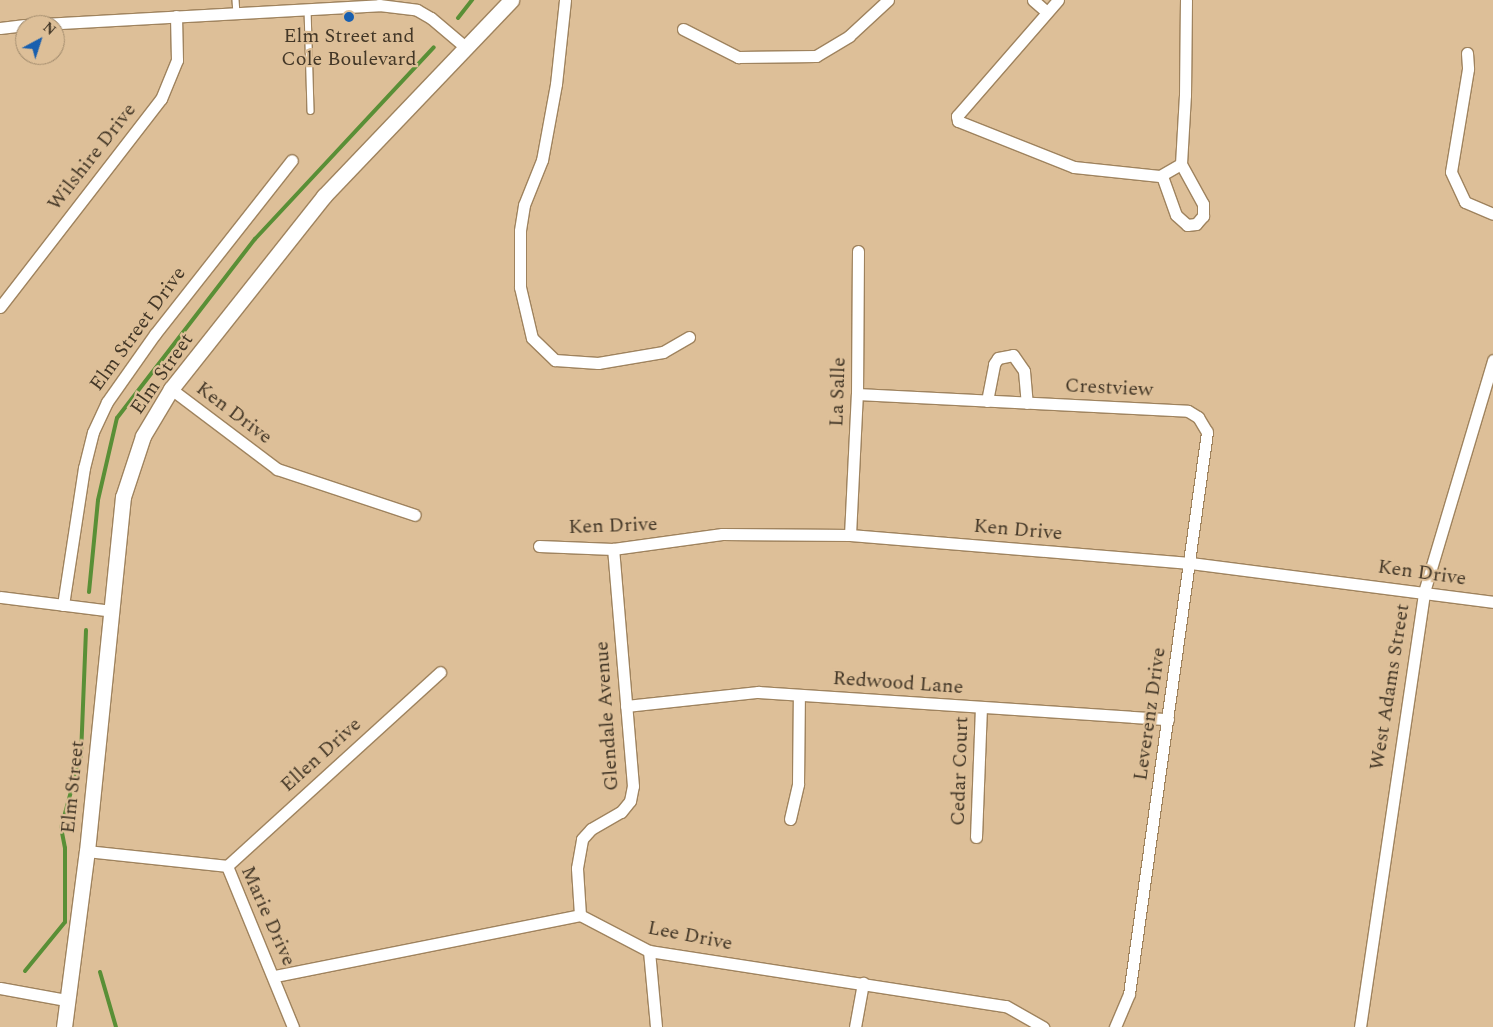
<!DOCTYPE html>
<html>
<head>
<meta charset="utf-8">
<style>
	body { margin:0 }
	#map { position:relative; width:1493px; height:1027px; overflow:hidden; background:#ddbf98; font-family:Spectral,serif }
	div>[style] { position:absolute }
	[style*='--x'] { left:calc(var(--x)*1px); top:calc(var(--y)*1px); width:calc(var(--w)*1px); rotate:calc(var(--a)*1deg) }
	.stream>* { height:4px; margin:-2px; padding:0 2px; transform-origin:2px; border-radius:2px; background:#598f36 }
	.roads { filter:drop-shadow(1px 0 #9f835e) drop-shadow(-1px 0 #9f835e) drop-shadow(0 1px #9f835e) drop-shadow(0 -1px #9f835e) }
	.lane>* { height:5.5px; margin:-2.75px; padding:0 2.75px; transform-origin:2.75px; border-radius:2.75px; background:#fff }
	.street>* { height:11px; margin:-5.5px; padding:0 5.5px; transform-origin:5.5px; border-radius:5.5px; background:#fff }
	.secondary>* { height:15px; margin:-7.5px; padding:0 7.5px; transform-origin:7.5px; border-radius:7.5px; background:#fff }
	.dots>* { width:14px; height:14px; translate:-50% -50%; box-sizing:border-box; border:2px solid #ddbf98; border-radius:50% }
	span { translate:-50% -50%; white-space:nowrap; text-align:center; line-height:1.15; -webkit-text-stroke:4.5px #ddbf98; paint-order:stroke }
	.poi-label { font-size:20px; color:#433727 }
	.street-label { font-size:20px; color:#433727 }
	.north { position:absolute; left:15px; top:15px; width:50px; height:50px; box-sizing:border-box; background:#ddbf98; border:1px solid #9f896b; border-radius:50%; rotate:40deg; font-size:14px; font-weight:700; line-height:20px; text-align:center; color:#433727 }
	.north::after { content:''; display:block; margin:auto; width:18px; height:22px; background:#185faf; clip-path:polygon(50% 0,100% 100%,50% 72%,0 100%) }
</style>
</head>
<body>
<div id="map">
	<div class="stream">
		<i style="--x:458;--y:18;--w:23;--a:-52"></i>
		<i style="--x:89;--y:592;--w:92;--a:-84.4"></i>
		<i style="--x:98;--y:500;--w:84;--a:-77"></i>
		<i style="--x:117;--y:418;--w:226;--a:-52.4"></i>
		<i style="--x:255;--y:239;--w:262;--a:-47"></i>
		<i style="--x:25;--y:971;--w:63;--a:-50.8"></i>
		<i style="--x:65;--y:922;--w:74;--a:-90"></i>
		<i style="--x:65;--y:848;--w:20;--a:-101"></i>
		<i style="--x:61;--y:828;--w:76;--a:-74.7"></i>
		<i style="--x:81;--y:755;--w:125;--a:-87.7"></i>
		<i style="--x:100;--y:972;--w:57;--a:73.8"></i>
	</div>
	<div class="roads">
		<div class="lane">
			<i style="--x:236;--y:0;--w:13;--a:86"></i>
			<i style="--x:308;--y:9;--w:102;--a:88.3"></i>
		</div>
		<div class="street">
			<i style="--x:565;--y:0;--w:84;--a:96.1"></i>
			<i style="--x:556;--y:84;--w:77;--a:100.4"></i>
			<i style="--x:542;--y:160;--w:48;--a:111.8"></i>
			<i style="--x:524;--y:205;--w:26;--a:99"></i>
			<i style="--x:520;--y:231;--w:56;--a:90"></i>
			<i style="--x:520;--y:287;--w:52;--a:76.8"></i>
			<i style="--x:532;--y:338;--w:32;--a:44"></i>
			<i style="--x:555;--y:360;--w:43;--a:4"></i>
			<i style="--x:598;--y:363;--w:66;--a:-9.6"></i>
			<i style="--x:663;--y:352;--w:30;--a:-30"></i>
			<i style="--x:1033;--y:0;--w:18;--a:41"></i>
			<i style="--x:1058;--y:0;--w:154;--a:131"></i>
			<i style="--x:957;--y:116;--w:5;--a:79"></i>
			<i style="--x:958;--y:121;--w:125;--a:21.6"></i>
			<i style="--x:1074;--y:167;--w:86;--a:6"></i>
			<i style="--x:1160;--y:176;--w:24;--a:-30"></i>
			<i style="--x:1181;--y:164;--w:69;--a:-86.7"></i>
			<i style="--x:1185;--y:95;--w:95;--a:-89.4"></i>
			<i style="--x:25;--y:25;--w:355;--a:-3.2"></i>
			<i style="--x:379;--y:5;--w:38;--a:7"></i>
			<i style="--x:417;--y:10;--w:16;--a:30"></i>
			<i style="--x:431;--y:18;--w:43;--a:40.3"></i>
			<i style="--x:0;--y:28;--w:25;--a:-7"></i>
			<i style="--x:683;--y:29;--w:62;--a:27"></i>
			<i style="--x:738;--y:57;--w:78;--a:-0.7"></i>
			<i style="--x:816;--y:56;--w:39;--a:-31"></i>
			<i style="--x:849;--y:36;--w:53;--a:-42.7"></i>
			<i style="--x:1467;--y:53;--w:16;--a:86"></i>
			<i style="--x:1468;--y:69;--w:104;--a:99.4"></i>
			<i style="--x:1451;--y:172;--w:33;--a:65"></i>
			<i style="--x:1465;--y:202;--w:30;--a:23"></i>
			<i style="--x:1162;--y:176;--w:41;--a:70.3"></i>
			<i style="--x:1176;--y:215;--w:15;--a:42"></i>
			<i style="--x:1187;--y:225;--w:9;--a:-6"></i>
			<i style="--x:1196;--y:224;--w:11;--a:-49"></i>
			<i style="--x:1203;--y:216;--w:12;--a:-90"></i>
			<i style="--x:1203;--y:204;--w:46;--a:-118.8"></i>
			<i style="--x:0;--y:307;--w:263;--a:-52.3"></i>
			<i style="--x:161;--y:99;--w:42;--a:-67.7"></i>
			<i style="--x:177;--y:60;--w:44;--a:-91.3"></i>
			<i style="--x:171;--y:389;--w:133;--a:37"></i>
			<i style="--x:277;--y:469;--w:145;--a:18.4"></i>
			<i style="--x:857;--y:394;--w:331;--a:2.9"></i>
			<i style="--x:1188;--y:411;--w:12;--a:31"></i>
			<i style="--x:1198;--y:417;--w:17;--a:59"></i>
			<i style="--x:1207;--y:432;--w:567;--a:97.9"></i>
			<i style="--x:1129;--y:994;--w:36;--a:113"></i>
			<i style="--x:987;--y:401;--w:38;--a:-79"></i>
			<i style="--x:994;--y:364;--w:7;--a:-56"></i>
			<i style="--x:998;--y:358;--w:15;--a:-11"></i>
			<i style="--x:1013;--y:355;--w:19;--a:55"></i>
			<i style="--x:1024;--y:371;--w:32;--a:85"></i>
			<i style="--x:850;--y:535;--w:141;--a:-87.2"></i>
			<i style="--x:857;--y:394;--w:143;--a:-89.6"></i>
			<i style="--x:539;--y:546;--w:74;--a:2.3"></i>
			<i style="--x:613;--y:549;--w:110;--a:-7.8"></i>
			<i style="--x:722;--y:534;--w:128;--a:0.4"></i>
			<i style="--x:850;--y:535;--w:341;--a:4.7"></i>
			<i style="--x:1190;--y:563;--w:305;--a:7.3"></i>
			<i style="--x:0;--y:597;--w:113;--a:7.1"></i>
			<i style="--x:63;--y:605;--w:139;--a:-81.3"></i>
			<i style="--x:84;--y:468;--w:37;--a:-76"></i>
			<i style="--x:93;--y:432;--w:33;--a:-65"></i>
			<i style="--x:107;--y:402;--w:83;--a:-54.8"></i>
			<i style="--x:155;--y:334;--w:221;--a:-51.8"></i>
			<i style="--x:626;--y:706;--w:133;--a:-6.1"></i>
			<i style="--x:758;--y:692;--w:411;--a:3.8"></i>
			<i style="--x:790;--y:819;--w:36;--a:-77"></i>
			<i style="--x:798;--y:784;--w:89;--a:-89.4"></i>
			<i style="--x:976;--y:837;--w:130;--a:-87.8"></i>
			<i style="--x:87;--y:851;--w:141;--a:6.1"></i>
			<i style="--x:227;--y:866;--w:288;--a:-42.3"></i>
			<i style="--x:227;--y:866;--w:174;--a:67.7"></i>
			<i style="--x:580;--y:915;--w:47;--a:-93.7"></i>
			<i style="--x:577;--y:868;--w:29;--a:-80"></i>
			<i style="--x:582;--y:839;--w:13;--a:-48"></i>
			<i style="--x:591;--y:829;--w:34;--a:-30"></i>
			<i style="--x:621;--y:812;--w:14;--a:-51"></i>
			<i style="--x:630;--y:801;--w:15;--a:-79"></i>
			<i style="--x:633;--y:786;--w:238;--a:-94.8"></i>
			<i style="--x:649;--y:951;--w:76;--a:84.7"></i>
			<i style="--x:275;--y:976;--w:311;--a:-11.3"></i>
			<i style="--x:580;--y:915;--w:78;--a:27.6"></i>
			<i style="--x:649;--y:951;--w:361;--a:8.8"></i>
			<i style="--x:1006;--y:1006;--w:43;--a:29.6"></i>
			<i style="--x:0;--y:988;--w:67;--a:10.3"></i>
			<i style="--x:855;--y:1027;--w:45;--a:-79.7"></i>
			<i style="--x:1360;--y:1027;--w:440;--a:-81.6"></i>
			<i style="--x:1424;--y:592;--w:242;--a:-73.4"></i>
		</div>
		<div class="secondary">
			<i style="--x:64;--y:1027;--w:177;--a:-82.6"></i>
			<i style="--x:87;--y:851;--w:356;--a:-84.2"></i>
			<i style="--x:123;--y:497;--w:64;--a:-71.8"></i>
			<i style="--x:143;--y:436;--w:55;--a:-59.2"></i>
			<i style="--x:171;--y:389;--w:246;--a:-51.6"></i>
			<i style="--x:324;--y:196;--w:271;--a:-46.3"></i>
		</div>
	</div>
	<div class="dots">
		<i style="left:349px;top:17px;background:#185faf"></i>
	</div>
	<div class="poi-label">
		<span style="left:349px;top:48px">Elm Street and<br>Cole Boulevard</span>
	</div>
	<div class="street-label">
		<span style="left:92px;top:157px;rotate:-52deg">Wilshire Drive</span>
		<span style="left:138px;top:329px;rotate:-54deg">Elm Street Drive</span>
		<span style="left:162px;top:374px;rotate:-55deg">Elm Street</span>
		<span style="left:1109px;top:388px;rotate:3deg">Crestview</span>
		<span style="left:838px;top:392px;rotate:-88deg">La Salle</span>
		<span style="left:234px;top:413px;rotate:37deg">Ken Drive</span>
		<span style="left:613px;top:526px;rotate:-2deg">Ken Drive</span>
		<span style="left:1018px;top:530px;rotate:5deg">Ken Drive</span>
		<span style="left:1422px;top:573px;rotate:8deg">Ken Drive</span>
		<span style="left:898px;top:683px;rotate:4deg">Redwood Lane</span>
		<span style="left:1390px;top:687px;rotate:-81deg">West Adams Street</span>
		<span style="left:1150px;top:714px;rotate:-82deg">Leverenz Drive</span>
		<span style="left:607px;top:716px;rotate:-94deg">Glendale Avenue</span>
		<span style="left:321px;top:755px;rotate:-42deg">Ellen Drive</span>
		<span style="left:960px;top:771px;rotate:-88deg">Cedar Court</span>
		<span style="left:73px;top:787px;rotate:-84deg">Elm Street</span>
		<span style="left:268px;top:916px;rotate:66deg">Marie Drive</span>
		<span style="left:690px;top:936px;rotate:11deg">Lee Drive</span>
	</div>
	<div class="north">N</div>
</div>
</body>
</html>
